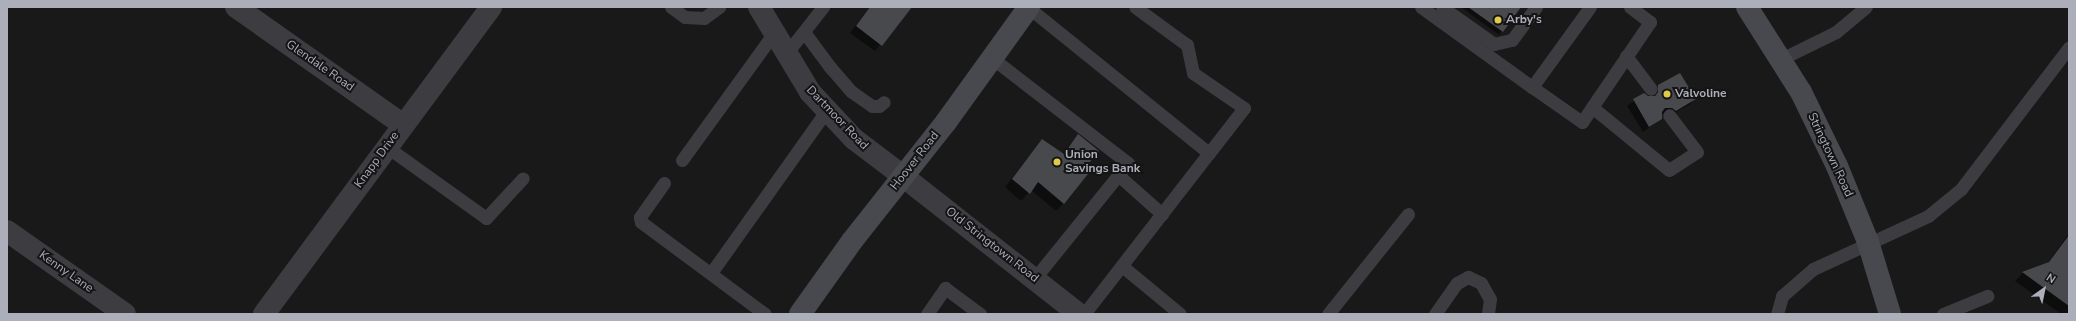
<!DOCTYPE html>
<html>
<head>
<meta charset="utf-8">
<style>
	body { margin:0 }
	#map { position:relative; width:2076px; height:321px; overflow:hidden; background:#19191a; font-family:"Nunito Sans",sans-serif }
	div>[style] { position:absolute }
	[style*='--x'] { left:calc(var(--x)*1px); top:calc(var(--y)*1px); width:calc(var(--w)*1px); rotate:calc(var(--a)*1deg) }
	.shadow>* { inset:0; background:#0007 }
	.building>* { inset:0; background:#48494d }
	.service>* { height:13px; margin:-6.5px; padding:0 6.5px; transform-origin:6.5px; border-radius:6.5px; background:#3c3c41 }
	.minor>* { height:22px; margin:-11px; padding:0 11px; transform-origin:11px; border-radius:11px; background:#3c3c41 }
	.tertiary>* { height:22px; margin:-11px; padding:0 11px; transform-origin:11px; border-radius:11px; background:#3c3c41 }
	.secondary>* { height:22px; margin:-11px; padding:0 11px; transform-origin:11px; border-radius:11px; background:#48494f }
	.dots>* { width:11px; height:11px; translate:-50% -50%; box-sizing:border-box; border:2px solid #141415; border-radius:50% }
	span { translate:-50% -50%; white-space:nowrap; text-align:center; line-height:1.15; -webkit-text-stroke:4px #141415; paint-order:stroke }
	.poi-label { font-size:12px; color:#acaeb9; font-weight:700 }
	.left { translate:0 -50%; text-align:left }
	.street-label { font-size:12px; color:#acaeb9 }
	.frame { position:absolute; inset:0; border:8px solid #acaeb9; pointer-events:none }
	.north { position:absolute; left:2024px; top:269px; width:40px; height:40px; -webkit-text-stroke:3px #141415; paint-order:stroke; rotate:33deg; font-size:11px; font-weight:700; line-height:16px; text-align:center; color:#acaeb9 }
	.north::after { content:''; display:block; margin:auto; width:14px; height:18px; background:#acaeb9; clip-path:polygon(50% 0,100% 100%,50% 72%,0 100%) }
</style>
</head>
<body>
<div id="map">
	<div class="shadow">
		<i style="clip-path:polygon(870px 7px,910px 7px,875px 51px,850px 33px)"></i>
		<i style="clip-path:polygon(1461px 7px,1520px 7px,1499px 35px)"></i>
		<i style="clip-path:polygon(1658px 86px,1695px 99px,1689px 105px,1669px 116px,1665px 113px,1661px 114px,1661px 119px,1643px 132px,1627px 106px,1644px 94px,1648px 98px,1653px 97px,1652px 92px)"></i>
		<i style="clip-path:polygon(1078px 136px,1064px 203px,1056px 211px,1031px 190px,1021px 201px,1005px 187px,1042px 141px,1062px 154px)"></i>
		<i style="clip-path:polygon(2069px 233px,2069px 314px,2061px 314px,2015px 281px,2023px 273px,2047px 264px)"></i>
	</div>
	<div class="building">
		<i style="clip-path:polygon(870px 7px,912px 7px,882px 46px,856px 26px)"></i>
		<i style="clip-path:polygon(1468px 7px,1521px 7px,1503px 32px)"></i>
		<i style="clip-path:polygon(1680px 73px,1696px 99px,1676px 111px,1672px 108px,1665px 108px,1662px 112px,1662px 119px,1649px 127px,1633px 99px,1644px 93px,1648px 96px,1655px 96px,1658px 92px,1658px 85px)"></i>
		<i style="clip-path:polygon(1078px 134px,1099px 151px,1083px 170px,1088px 174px,1064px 204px,1038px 182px,1030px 194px,1012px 179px,1042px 139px,1064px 154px)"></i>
		<i style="clip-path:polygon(2069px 235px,2069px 306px,2022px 272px,2049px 262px)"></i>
	</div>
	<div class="service">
		<i style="--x:671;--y:7;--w:17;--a:36"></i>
		<i style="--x:685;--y:17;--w:19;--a:3"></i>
		<i style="--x:704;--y:18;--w:19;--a:-36"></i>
		<i style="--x:1421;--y:7;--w:137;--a:35.8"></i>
		<i style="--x:1442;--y:7;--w:64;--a:35.4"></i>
		<i style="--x:1494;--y:44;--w:18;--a:-13"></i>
		<i style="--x:1512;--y:40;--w:41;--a:-54"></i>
		<i style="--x:1590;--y:7;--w:99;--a:125.9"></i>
		<i style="--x:1532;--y:87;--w:61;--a:35"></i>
		<i style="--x:1582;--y:122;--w:121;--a:-55.8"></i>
		<i style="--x:1650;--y:22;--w:25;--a:-143"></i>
		<i style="--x:1029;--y:8;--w:231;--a:38.9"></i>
		<i style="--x:1209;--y:153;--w:57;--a:-52.1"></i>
		<i style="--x:1244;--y:108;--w:62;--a:-145.5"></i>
		<i style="--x:1193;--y:73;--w:29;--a:-102"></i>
		<i style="--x:1187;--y:45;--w:64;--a:-143.8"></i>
		<i style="--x:804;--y:32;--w:44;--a:53.4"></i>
		<i style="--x:830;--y:67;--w:33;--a:49"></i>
		<i style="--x:852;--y:92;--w:24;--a:35"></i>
		<i style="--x:872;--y:106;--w:7;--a:0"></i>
		<i style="--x:879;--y:106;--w:6;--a:-39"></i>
		<i style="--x:786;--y:54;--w:60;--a:-51.8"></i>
		<i style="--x:1626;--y:56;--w:41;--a:52.9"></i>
		<i style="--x:992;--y:58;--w:172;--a:37.7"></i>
		<i style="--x:1128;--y:163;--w:149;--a:129"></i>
		<i style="--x:1781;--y:59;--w:61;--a:-26.1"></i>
		<i style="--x:1836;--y:32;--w:39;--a:-40"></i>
		<i style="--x:1592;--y:107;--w:99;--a:39.3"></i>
		<i style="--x:1669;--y:170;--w:33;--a:-33"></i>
		<i style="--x:1697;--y:152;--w:46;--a:-127.1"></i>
		<i style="--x:387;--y:147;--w:122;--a:35.6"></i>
		<i style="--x:486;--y:218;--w:54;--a:-47.2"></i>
		<i style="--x:682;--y:160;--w:157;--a:-54.1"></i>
		<i style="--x:1118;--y:175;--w:59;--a:41.6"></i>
		<i style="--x:664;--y:183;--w:42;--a:125.2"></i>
		<i style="--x:640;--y:217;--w:5;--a:79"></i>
		<i style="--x:641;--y:222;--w:154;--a:36.6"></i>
		<i style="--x:1122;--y:266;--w:75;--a:39.6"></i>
		<i style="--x:711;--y:273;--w:200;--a:-54.6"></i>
		<i style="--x:927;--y:314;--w:32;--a:-55"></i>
		<i style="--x:945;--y:288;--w:44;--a:36.6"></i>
		<i style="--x:1084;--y:314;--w:204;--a:-52.2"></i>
		<i style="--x:1328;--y:314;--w:128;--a:-51.3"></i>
		<i style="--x:1435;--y:314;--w:38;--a:-55"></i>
		<i style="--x:1457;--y:283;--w:13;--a:-29"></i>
		<i style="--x:1468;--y:277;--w:14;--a:25"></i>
		<i style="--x:1481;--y:283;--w:18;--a:61"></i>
		<i style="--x:1490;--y:299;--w:15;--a:98"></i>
		<i style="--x:1777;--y:314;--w:19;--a:-74"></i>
		<i style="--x:1782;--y:296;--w:41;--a:-41.1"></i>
		<i style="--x:1813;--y:269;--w:127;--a:-24.7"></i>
		<i style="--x:1928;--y:216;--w:43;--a:-39.3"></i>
		<i style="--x:1961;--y:189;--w:178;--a:-52.7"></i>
		<i style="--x:1943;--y:314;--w:48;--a:-22.2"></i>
	</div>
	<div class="minor">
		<i style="--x:236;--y:7;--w:204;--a:35.2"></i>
		<i style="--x:759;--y:7;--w:99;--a:59"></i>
		<i style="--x:810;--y:92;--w:64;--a:46.9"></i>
		<i style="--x:854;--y:139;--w:63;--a:37.2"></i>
		<i style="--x:7;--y:231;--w:144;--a:35.1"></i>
		<i style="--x:264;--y:314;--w:382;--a:-53.5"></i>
	</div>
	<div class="tertiary">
		<i style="--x:904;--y:177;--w:222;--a:38.1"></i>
	</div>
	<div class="secondary">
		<i style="--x:1747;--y:7;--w:101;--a:57.6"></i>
		<i style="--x:1801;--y:92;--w:82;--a:64.1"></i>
		<i style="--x:1837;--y:166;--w:82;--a:67.8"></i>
		<i style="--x:1868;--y:242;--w:75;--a:73"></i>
		<i style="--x:800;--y:314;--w:90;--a:-54.5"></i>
		<i style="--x:852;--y:241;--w:152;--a:-51.7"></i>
		<i style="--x:946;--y:122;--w:142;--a:-54.2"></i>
	</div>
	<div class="dots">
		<i style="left:1498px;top:20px;background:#dfca4c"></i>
		<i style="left:1667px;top:94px;background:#dfca4c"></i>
		<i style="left:1057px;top:162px;background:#dfca4c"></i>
	</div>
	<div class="poi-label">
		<span class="left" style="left:1506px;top:20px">Arby's</span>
		<span class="left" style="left:1675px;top:94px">Valvoline</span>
		<span class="left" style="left:1065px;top:162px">Union<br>Savings Bank</span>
	</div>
	<div class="street-label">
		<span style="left:320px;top:66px;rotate:35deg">Glendale Road</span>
		<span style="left:837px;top:118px;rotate:46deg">Dartmoor Road</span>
		<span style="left:1830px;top:155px;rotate:65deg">Stringtown Road</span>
		<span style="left:377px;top:160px;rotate:-54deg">Knapp Drive</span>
		<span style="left:915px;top:161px;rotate:-52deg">Hoover Road</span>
		<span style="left:992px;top:245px;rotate:38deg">Old Stringtown Road</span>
		<span style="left:66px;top:272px;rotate:35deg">Kenny Lane</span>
	</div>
	<div class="frame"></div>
	<div class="north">N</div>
</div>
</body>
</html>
